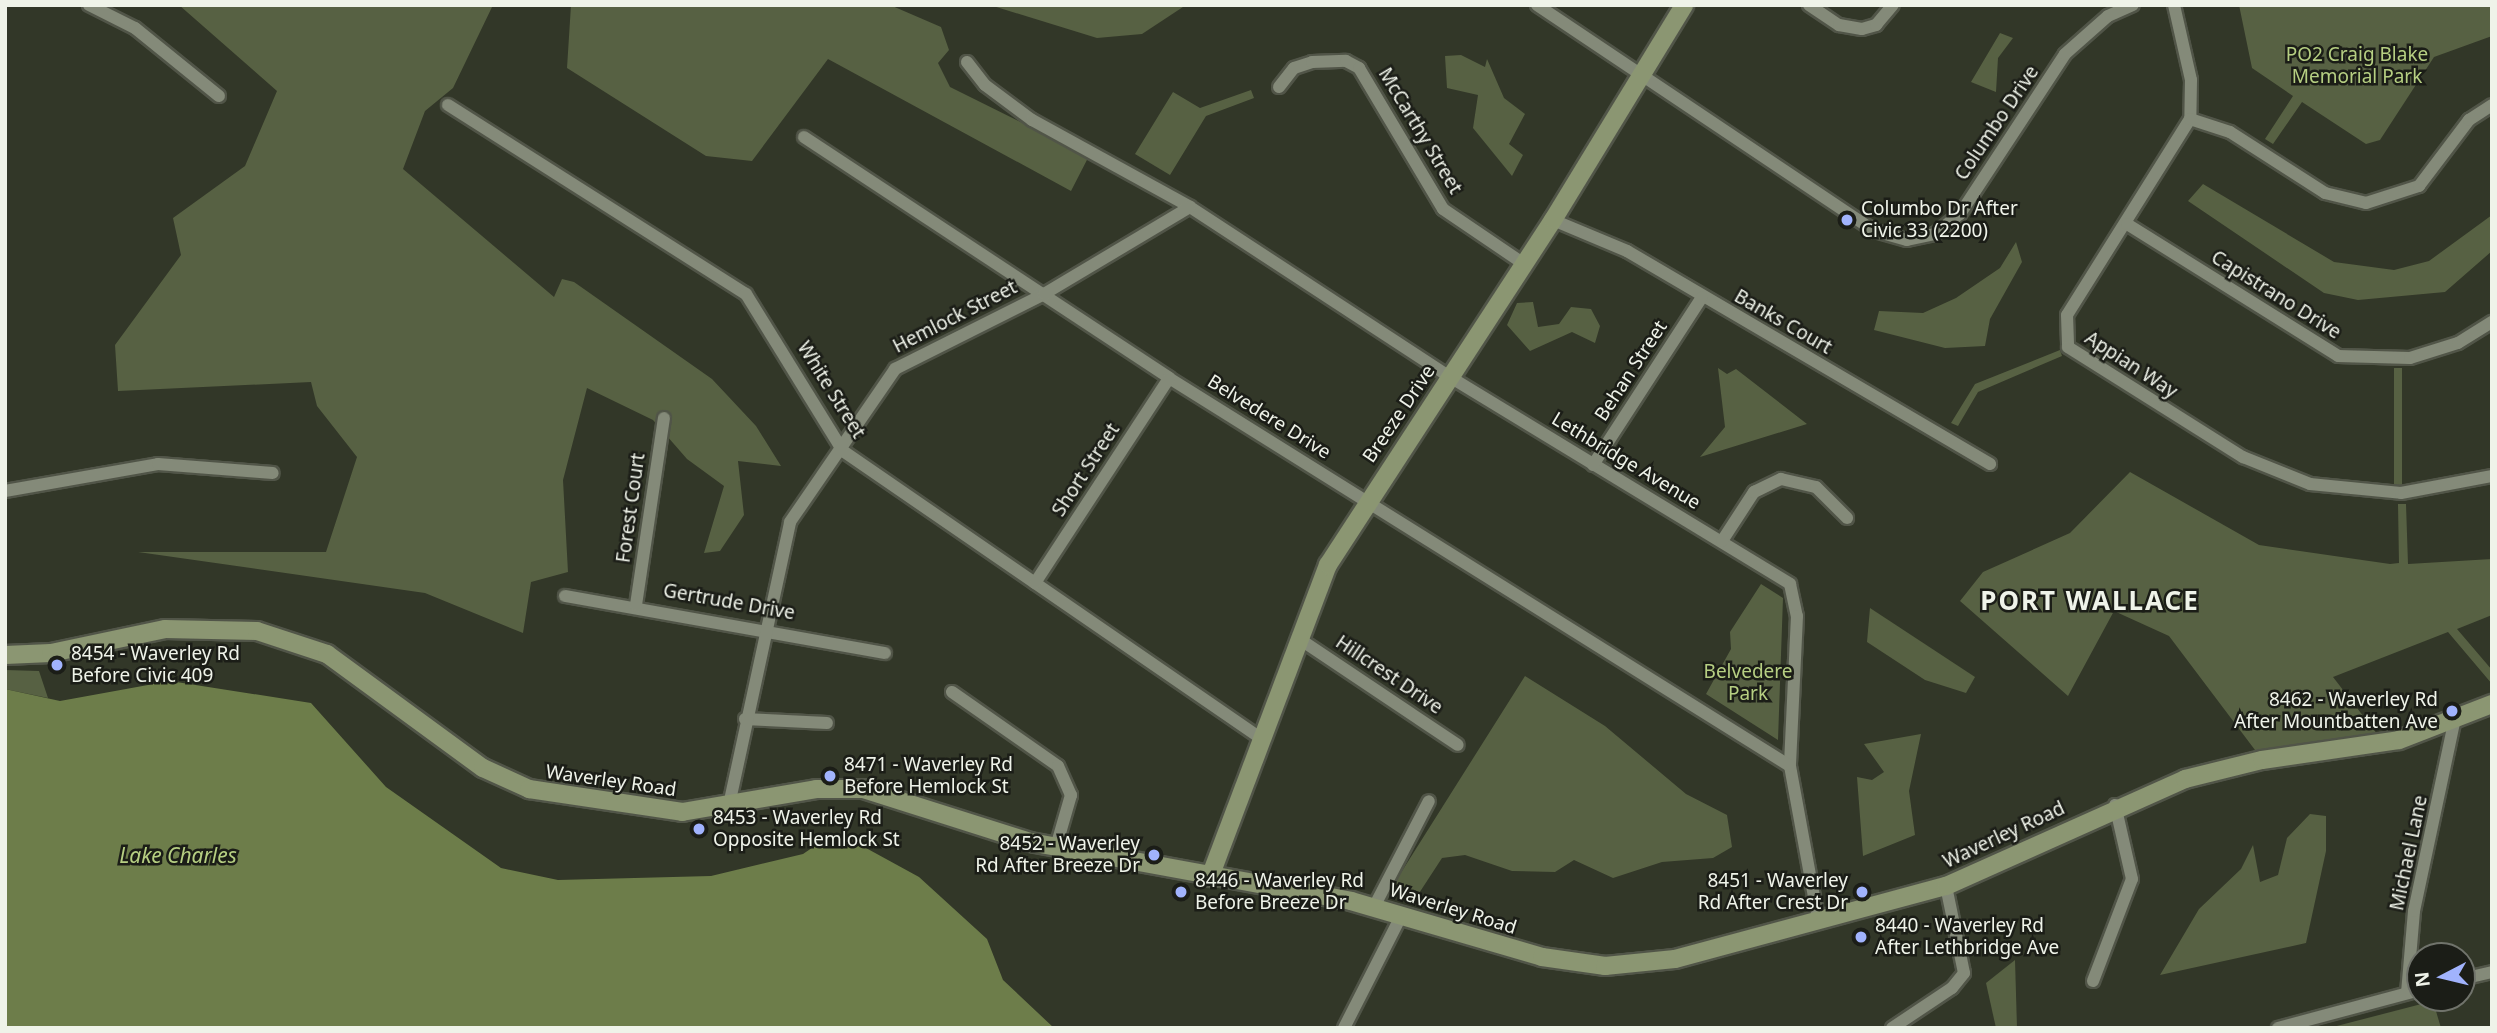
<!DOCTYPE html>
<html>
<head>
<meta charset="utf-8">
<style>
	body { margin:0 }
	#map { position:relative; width:2497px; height:1033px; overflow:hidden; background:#323728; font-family:"Noto Sans",sans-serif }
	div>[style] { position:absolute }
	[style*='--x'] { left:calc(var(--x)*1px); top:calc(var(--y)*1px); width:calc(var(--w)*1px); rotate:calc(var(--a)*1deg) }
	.green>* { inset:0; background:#576143; transform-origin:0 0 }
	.water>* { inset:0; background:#6d7d4a }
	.roads { filter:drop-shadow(2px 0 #515548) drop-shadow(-2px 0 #515548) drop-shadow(0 2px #515548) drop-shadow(0 -2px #515548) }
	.street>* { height:12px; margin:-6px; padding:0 6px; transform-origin:6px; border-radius:6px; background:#848a79 }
	.secondary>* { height:18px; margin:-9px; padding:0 9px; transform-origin:9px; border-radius:9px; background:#8b9672 }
	.dots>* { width:19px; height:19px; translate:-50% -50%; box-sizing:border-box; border:4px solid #1b1d17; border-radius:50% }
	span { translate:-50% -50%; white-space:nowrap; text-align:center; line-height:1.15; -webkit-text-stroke:5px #1b1d17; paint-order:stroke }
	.park-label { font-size:19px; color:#b6cf82 }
	.street-label { font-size:19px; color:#eff3e9 }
	.poi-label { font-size:19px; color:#eff3e9 }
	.left { translate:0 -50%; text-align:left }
	.right { translate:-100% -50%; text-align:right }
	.water-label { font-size:21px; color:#b6cf82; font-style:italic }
	.district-label { font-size:26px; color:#eff3e9; font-weight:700; letter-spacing:2px }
	.frame { position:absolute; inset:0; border:7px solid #eff3e9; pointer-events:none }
	.north { position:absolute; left:2406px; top:942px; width:70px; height:70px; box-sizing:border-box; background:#1b1d17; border:2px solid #70736b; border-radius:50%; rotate:263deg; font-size:19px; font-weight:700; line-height:28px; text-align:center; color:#eff3e9 }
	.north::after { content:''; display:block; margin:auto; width:24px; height:32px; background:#a1b3fd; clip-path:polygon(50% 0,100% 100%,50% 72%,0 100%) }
</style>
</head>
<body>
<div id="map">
	<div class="green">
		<i style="clip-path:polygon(179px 5px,493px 5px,453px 88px,425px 111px,403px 169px,554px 297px,562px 279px,574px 282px,712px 379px,756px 426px,781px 466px,738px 461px,744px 515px,720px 551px,704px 553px,724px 486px,687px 459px,653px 420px,587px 388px,563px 480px,568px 572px,531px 582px,523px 633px,425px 593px,138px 552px,326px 552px,357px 457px,317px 406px,311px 382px,118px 391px,115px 345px,181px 255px,173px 218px,245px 166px,277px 91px)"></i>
		<i style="clip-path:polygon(571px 5px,890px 5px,941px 27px,949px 50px,938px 63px,950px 87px,1089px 156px,1071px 191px,828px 59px,752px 161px,706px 156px,567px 68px)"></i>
		<i style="clip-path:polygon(990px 5px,1186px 5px,1142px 34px,1097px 38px)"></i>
		<i style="clip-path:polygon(2239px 5px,2492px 5px,2492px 36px,2434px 57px,2380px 140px,2366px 144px,2302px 102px,2273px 144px,2265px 139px,2293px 96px,2252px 68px)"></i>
		<i style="clip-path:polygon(2000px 33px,2013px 38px,1998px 58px,1996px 92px,1971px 82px)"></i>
		<i style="clip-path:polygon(1461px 55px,1485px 67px,1487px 59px,1504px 98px,1525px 114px,1509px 144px,1523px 155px,1512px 176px,1473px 128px,1478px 95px,1447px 88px,1445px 56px)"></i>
		<i style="clip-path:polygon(1251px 90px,1254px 98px,1206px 116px,1170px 175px,1135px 154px,1173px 92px,1200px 108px)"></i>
		<i style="clip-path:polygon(2203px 184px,2334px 262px,2394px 270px,2429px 261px,2492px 215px,2492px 251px,2445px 292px,2358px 300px,2324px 293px,2188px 201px)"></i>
		<i style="clip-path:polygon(2016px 242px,2022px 262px,1990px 319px,1985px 346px,1945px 348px,1874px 330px,1879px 311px,1923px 313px,1956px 298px,2000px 268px)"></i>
		<i style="clip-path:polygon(1533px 302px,1538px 327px,1559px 324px,1571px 307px,1591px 309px,1600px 326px,1595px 343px,1572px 332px,1530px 351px,1507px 325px,1517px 303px)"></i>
		<i style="clip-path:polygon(2060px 350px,2062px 356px,1978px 392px,1958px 426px,1951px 423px,1975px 384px)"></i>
		<i style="clip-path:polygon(1718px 368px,1727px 374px,1736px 369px,1807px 424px,1700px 457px,1725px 427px)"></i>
		<i style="left:2394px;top:368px;width:8px;height:117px"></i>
		<i style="clip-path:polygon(2130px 472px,2259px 545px,2390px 564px,2399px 563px,2398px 504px,2406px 504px,2408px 564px,2492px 559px,2492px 615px,2457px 629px,2492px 670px,2492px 684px,2448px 632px,2333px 677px,2381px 739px,2258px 754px,2169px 636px,2114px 611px,2068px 696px,1960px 601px,1983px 572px,2070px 533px)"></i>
		<i style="clip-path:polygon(1761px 584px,1783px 598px,1778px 740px,1706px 694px,1731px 649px,1730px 632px)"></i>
		<i style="clip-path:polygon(1870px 608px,1975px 677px,1966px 693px,1925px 680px,1867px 642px)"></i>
		<i style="clip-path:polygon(5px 670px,39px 671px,48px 698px,5px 689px)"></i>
		<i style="clip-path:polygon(1525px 676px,1605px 726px,1686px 794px,1727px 815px,1732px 847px,1713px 858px,1662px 862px,1613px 878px,1574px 860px,1555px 872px,1512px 871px,1465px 855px,1442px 858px,1412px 904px,1390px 890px)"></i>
		<i style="clip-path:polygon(1921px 734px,1909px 791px,1915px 835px,1863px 856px,1857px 777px,1872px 780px,1884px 772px,1864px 744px)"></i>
		<i style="clip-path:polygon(2310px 814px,2326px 816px,2326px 851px,2306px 943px,2160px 975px,2199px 909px,2241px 869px,2253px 845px,2260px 882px,2278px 875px,2287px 838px)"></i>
		<i style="clip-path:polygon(2015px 960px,2017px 1028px,1996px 1028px,1986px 983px)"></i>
		<i style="clip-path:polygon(2433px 1001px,2441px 1028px,2329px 1028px)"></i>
	</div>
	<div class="water">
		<i style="clip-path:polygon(170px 681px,311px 703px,386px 787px,501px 868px,558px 880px,711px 876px,803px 854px,828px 837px,866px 848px,919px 877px,987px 939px,1003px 980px,1054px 1028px,5px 1028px,5px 689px,60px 701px)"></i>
	</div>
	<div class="roads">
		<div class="street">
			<i style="--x:89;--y:5;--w:51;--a:26.6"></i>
			<i style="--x:135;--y:28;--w:108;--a:39"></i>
			<i style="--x:1537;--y:5;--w:407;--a:33.8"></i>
			<i style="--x:1875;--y:231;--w:33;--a:16"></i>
			<i style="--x:1907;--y:240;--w:29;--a:-12"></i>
			<i style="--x:1935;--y:234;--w:32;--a:-39"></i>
			<i style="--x:1960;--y:214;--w:191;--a:-56.7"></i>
			<i style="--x:2065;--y:54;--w:57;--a:-41.5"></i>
			<i style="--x:2108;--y:16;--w:27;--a:-24"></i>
			<i style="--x:1809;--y:5;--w:36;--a:34"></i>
			<i style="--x:1839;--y:25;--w:23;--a:10"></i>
			<i style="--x:1862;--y:29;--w:15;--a:-16"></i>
			<i style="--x:1876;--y:25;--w:26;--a:-50"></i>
			<i style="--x:2174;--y:5;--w:77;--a:77.2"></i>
			<i style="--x:2191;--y:80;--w:39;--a:91"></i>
			<i style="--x:2190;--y:119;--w:231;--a:122.1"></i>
			<i style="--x:2067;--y:315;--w:32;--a:88"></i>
			<i style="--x:2068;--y:347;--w:207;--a:32.2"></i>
			<i style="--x:2243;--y:457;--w:72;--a:21.9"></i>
			<i style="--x:2310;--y:484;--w:91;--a:5.6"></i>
			<i style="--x:2401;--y:493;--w:93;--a:-10.6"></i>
			<i style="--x:967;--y:62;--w:29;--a:52"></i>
			<i style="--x:985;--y:85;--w:59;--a:36.7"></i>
			<i style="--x:1032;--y:120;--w:180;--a:28.8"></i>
			<i style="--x:1190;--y:207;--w:311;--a:33.2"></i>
			<i style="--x:1450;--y:377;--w:398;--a:31.3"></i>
			<i style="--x:1790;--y:584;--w:33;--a:78"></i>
			<i style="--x:1797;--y:616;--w:150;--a:92.7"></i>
			<i style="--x:1790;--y:766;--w:156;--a:79.6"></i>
			<i style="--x:1279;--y:87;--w:24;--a:-52"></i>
			<i style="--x:1294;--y:68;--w:19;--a:-18"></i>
			<i style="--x:1312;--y:62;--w:34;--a:-2"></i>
			<i style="--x:1346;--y:61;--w:15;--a:28"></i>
			<i style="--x:1359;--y:68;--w:164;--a:59.2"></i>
			<i style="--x:1443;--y:209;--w:98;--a:34.2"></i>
			<i style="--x:448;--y:105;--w:353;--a:32.4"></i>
			<i style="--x:746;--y:294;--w:185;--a:58.3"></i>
			<i style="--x:843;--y:451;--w:505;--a:34.51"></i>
			<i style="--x:2190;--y:119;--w:42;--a:18"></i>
			<i style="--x:2230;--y:132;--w:113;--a:32.7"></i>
			<i style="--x:2325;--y:193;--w:42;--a:13.7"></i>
			<i style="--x:2366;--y:203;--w:56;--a:-17.8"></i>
			<i style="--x:2419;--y:186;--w:83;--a:-52.9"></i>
			<i style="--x:2469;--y:120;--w:27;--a:-33"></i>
			<i style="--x:804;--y:137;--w:437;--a:33.4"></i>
			<i style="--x:1169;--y:378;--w:732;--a:32"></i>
			<i style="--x:1553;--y:220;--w:80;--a:22.7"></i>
			<i style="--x:1627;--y:251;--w:421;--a:30.4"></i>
			<i style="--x:2127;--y:224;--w:249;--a:32"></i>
			<i style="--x:2338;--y:356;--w:72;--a:1.6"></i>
			<i style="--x:2410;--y:358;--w:50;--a:-17.4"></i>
			<i style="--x:2458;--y:343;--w:40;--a:-32"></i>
			<i style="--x:1593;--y:465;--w:200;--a:-57"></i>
			<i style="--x:5;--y:491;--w:155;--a:-10"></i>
			<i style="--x:158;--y:464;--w:115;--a:4.5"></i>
			<i style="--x:1722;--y:541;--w:59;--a:-56.9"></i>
			<i style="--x:1754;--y:492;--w:30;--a:-26"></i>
			<i style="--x:1781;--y:479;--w:36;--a:13"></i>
			<i style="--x:1816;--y:487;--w:44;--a:45"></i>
			<i style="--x:1035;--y:583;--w:245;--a:-56.8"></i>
			<i style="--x:565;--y:596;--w:325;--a:10.1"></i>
			<i style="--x:636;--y:605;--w:189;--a:-81.5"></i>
			<i style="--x:1298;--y:638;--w:192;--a:33.8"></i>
			<i style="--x:952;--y:692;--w:129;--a:34.9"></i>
			<i style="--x:1058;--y:766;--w:32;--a:66"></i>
			<i style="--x:1071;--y:795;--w:54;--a:106.1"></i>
			<i style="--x:745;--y:719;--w:82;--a:2.8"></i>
			<i style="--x:729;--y:805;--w:289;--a:-77.8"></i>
			<i style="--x:790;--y:522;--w:186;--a:-55.5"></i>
			<i style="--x:895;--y:369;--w:167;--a:-26.7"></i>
			<i style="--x:1044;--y:294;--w:170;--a:-30.8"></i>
			<i style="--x:1374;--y:907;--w:119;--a:-62.6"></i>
			<i style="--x:2462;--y:979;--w:31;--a:-13"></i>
			<i style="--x:2093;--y:981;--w:109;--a:-69.1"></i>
			<i style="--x:2132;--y:879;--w:76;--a:-102.9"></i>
			<i style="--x:2407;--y:993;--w:82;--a:-85.1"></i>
			<i style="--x:2414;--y:911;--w:192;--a:-78"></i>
			<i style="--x:1344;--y:1028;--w:128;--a:-63"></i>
			<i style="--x:1892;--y:1028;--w:72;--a:-33.7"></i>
			<i style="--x:1952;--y:988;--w:19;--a:-51"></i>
			<i style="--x:1964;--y:973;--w:89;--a:-101.7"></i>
			<i style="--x:2278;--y:1028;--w:147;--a:-15"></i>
		</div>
		<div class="secondary">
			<i style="--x:5;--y:655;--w:46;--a:-2.5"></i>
			<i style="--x:51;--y:653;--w:116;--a:-11.9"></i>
			<i style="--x:165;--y:629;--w:92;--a:1.2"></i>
			<i style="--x:257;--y:631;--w:74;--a:18.2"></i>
			<i style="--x:327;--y:654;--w:193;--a:36.2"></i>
			<i style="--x:483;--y:768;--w:51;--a:24.5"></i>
			<i style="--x:529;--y:789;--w:155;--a:8.5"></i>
			<i style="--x:682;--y:812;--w:136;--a:-9.7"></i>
			<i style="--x:816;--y:789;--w:47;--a:0"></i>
			<i style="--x:863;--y:789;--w:175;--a:17.6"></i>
			<i style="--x:1030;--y:842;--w:326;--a:10.4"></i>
			<i style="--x:1351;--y:901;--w:199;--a:16.3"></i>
			<i style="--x:1542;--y:957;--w:64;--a:8.1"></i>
			<i style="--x:1605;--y:966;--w:70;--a:-5.7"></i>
			<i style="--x:1675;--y:959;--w:281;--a:-15.1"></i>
			<i style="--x:1946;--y:886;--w:262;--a:-24.1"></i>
			<i style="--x:2185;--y:779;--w:79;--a:-13.9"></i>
			<i style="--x:2262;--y:760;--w:138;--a:-8.3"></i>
			<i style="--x:2399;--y:740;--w:100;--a:-21.2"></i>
			<i style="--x:1210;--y:877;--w:334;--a:-69.3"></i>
			<i style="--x:1328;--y:565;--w:412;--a:-56.9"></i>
			<i style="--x:1553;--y:220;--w:252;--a:-58.6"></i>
		</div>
	</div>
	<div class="dots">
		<i style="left:1847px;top:220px;background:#a1b3fd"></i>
		<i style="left:57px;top:665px;background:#a1b3fd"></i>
		<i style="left:2452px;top:711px;background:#a1b3fd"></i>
		<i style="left:830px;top:776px;background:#a1b3fd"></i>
		<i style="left:699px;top:829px;background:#a1b3fd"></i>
		<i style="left:1154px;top:855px;background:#a1b3fd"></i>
		<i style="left:1181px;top:892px;background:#a1b3fd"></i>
		<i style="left:1862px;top:892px;background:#a1b3fd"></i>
		<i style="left:1861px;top:937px;background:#a1b3fd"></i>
	</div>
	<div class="park-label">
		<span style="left:2357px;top:66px">PO2 Craig Blake<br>Memorial Park</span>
		<span style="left:1748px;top:683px">Belvedere<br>Park</span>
	</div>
	<div class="street-label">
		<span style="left:1997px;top:123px;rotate:-56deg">Columbo Drive</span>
		<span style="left:1420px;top:131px;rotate:59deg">McCarthy Street</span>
		<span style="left:2276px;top:295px;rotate:32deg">Capistrano Drive</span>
		<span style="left:955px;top:317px;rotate:-27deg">Hemlock Street</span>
		<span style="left:1783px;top:322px;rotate:30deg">Banks Court</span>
		<span style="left:2131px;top:365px;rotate:33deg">Appian Way</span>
		<span style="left:1631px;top:371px;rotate:-57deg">Behan Street</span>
		<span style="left:831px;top:390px;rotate:58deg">White Street</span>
		<span style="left:1399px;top:414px;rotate:-56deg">Breeze Drive</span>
		<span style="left:1269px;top:417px;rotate:32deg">Belvedere Drive</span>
		<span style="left:1626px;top:461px;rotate:31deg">Lethbridge Avenue</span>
		<span style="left:1086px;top:470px;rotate:-57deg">Short Street</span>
		<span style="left:631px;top:508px;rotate:-82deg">Forest Court</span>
		<span style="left:729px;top:602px;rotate:10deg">Gertrude Drive</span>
		<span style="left:1389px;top:675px;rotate:34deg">Hillcrest Drive</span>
		<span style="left:611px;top:781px;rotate:8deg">Waverley Road</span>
		<span style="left:2004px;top:835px;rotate:-25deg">Waverley Road</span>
		<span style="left:2409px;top:853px;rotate:-78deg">Michael Lane</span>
		<span style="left:1453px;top:909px;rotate:17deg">Waverley Road</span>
	</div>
	<div class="poi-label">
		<span class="left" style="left:1861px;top:220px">Columbo Dr After<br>Civic 33 (2200)</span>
		<span class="left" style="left:71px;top:665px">8454 - Waverley Rd<br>Before Civic 409</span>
		<span class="right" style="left:2438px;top:711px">8462 - Waverley Rd<br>After Mountbatten Ave</span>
		<span class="left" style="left:844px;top:776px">8471 - Waverley Rd<br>Before Hemlock St</span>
		<span class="left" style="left:713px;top:829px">8453 - Waverley Rd<br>Opposite Hemlock St</span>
		<span class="right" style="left:1140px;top:855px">8452 - Waverley<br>Rd After Breeze Dr</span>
		<span class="left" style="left:1195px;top:892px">8446 - Waverley Rd<br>Before Breeze Dr</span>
		<span class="right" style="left:1848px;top:892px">8451 - Waverley<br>Rd After Crest Dr</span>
		<span class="left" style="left:1875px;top:937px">8440 - Waverley Rd<br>After Lethbridge Ave</span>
	</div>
	<div class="water-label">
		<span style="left:178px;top:855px">Lake Charles</span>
	</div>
	<div class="district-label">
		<span style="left:2090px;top:601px">PORT WALLACE</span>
	</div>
	<div class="frame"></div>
	<div class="north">N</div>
</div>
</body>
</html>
